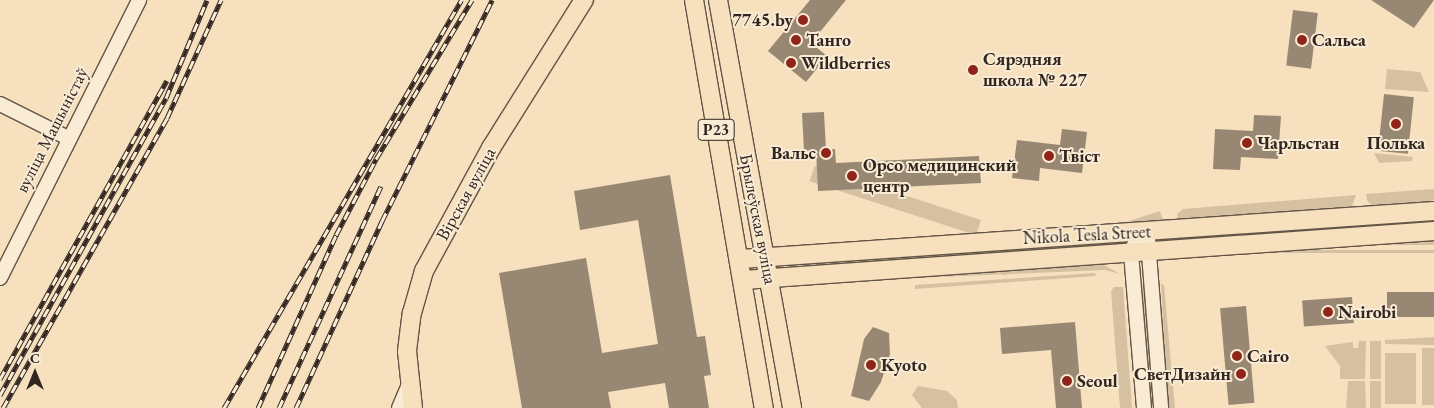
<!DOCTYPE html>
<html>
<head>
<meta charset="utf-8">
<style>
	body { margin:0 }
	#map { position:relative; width:1434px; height:408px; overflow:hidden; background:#f6e0bd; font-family:"EB Garamond",serif }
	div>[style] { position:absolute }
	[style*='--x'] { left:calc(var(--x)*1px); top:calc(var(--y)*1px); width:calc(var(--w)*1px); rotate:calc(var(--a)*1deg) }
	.green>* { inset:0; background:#d5c0a2; transform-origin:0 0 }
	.building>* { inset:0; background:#988772; transform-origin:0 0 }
	.roads { filter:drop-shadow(1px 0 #635447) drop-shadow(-1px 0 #635447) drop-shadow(0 1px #635447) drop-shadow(0 -1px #635447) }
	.minor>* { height:14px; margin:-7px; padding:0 7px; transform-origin:7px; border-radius:7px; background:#f9ebd4 }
	.major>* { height:18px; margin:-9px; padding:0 9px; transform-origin:9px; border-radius:9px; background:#f6e0bd }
	.rail>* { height:5px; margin-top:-2.5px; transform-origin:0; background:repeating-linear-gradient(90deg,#f9ebd4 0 9px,#322620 0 18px); box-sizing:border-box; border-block:1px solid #322620 }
	.dots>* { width:14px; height:14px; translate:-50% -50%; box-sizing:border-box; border:2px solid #f9ebd4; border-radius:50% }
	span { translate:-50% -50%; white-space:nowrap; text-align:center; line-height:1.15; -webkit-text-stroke:4px #f9ebd4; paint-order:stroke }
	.shield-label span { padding:1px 4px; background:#f9ebd4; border:1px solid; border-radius:4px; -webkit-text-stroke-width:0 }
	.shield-label { font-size:16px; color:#322620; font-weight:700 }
	.poi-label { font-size:18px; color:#322620; font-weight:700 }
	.right { translate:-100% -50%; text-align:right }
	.left { translate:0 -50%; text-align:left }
	.street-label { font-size:18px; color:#322620 }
	.north { position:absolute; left:10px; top:348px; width:50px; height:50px; -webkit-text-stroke:4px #f9ebd4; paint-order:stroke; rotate:0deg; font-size:14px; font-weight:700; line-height:20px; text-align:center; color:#322620 }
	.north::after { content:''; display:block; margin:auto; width:18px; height:22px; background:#322620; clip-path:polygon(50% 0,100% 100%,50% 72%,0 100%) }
</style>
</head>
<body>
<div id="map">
	<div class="green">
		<i style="clip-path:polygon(1387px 69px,1420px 72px,1429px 92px,1385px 89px)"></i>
		<i style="clip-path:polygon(1374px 153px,1413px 157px,1412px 161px,1379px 163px)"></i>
		<i style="clip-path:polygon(1434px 189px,1434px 200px,1410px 205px,1373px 207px,1367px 200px,1366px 194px)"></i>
		<i style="clip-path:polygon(1356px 195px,1351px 209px,1178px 222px,1177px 214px,1183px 209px)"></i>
		<i style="left:1160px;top:211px;width:13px;height:169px;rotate:72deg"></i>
		<i style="clip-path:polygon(1434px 216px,1434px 226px,1320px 231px,1368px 222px)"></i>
		<i style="left:981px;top:220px;width:16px;height:175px;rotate:108deg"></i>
		<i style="left:1434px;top:238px;width:7px;height:247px;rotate:90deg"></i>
		<i style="clip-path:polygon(1127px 240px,1126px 245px,808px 268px,808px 260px)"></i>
		<i style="left:1434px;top:250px;width:3px;height:246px;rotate:90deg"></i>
		<i style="clip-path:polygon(1102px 264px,1120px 274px,1105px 270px,914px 278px,946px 271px)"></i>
		<i style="clip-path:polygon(1095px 273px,1096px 276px,915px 289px,915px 285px)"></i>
		<i style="clip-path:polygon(1161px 284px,1164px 285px,1175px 408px,1169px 408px,1166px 378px)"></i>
		<i style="clip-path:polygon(1144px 285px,1154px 408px,1146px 408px,1138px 286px)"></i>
		<i style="clip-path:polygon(1114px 287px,1123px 287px,1132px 408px,1120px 408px,1111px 291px)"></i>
		<i style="clip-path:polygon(1434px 337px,1434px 345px,1385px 344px,1385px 340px)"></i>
		<i style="clip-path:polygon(1359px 341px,1366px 341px,1365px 379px,1340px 379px,1340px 366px,1325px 346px,1353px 342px,1353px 348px,1358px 348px)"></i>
		<i style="left:1370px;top:341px;width:11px;height:38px"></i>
		<i style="left:1422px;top:348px;width:12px;height:57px"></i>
		<i style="left:1385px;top:353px;width:31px;height:51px"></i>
		<i style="clip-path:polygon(1348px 381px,1365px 381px,1366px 408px,1346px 408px)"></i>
		<i style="left:1370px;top:381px;width:11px;height:27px"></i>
		<i style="clip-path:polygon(918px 386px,947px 391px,957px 400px,958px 408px,922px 408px,912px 395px)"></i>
	</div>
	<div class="building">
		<i style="clip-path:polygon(810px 0,846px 0,811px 43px,827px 56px,806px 82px,768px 51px)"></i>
		<i style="clip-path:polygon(1371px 0,1434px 0,1414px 28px)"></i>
		<i style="left:1293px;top:10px;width:25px;height:56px;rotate:7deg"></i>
		<i style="left:1384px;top:94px;width:30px;height:57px;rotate:6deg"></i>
		<i style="clip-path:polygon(824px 112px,826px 150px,835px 149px,836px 163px,979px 156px,981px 183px,818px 191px,816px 150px,804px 151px,802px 113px)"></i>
		<i style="clip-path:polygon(1254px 115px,1281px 116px,1278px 159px,1241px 157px,1240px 170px,1213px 169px,1215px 129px,1253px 131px)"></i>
		<i style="clip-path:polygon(1062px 129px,1087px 132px,1082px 173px,1040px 168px,1039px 181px,1012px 178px,1017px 140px,1060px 145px)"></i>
		<i style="clip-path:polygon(670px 175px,697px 337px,705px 336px,711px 375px,704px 376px,709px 408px,669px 408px,665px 383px,608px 392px,611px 408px,522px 408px,499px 273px,586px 258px,602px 353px,658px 344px,638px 220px,580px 230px,574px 191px)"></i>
		<i style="left:1434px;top:292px;width:25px;height:47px;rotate:90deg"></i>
		<i style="left:1352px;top:297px;width:26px;height:50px;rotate:86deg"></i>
		<i style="left:1246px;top:306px;width:97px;height:26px;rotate:85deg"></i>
		<i style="clip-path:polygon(1075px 322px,1082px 408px,1056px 408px,1051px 350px,1002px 354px,1000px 328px)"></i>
		<i style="clip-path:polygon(873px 327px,889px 333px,890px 354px,881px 382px,869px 401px,851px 396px,864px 339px)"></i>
	</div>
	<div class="roads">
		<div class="minor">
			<i style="--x:0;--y:104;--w:76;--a:26.6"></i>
			<i style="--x:0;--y:278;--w:311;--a:-63.4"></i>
			<i style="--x:399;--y:408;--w:25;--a:-67"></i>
			<i style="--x:1144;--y:408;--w:156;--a:-94.8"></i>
			<i style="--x:1131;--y:253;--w:22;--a:-69"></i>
			<i style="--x:1139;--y:232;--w:13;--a:45"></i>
			<i style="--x:1148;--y:241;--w:168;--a:85.5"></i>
		</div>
		<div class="major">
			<i style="--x:694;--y:0;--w:414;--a:80.3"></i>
			<i style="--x:718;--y:0;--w:415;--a:79.7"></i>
			<i style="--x:741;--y:259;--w:695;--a:-3.96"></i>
			<i style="--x:744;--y:280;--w:692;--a:-4.06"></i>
			<i style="--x:413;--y:408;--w:57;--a:-96"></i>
			<i style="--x:407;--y:351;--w:38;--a:-83"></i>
			<i style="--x:412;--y:313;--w:44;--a:-74.1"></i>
			<i style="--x:424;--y:271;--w:140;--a:-61.4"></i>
			<i style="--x:491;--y:148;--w:175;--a:-57.9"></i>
		</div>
	</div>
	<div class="rail">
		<i style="--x:0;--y:379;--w:342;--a:-60.8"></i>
		<i style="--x:0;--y:395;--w:340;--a:-60.8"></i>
		<i style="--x:166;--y:98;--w:106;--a:-67.3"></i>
		<i style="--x:3;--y:408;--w:333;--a:-60.5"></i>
		<i style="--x:167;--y:118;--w:130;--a:-65.4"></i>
		<i style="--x:224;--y:408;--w:472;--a:-59.8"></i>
		<i style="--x:258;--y:408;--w:190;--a:-65.7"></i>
		<i style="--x:336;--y:235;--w:86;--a:-62.2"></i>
		<i style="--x:376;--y:159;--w:186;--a:-58.9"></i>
		<i style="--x:279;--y:408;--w:244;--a:-65.3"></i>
		<i style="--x:296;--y:408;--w:206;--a:-65.3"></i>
		<i style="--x:382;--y:221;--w:247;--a:-63.5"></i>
	</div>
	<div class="dots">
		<i style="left:803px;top:20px;background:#8f2418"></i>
		<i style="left:796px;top:40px;background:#8f2418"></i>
		<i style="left:1302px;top:40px;background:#8f2418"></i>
		<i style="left:791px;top:63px;background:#8f2418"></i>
		<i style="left:973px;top:70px;background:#8f2418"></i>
		<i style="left:1396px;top:124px;background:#8f2418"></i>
		<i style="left:1247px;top:143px;background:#8f2418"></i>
		<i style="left:826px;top:153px;background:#8f2418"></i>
		<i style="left:1049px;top:156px;background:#8f2418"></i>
		<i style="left:852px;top:176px;background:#8f2418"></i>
		<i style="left:1328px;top:312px;background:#8f2418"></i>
		<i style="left:1237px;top:356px;background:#8f2418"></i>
		<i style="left:871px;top:365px;background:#8f2418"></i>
		<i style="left:1241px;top:374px;background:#8f2418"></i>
		<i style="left:1067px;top:381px;background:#8f2418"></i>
	</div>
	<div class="shield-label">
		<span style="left:716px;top:130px">Р23</span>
	</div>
	<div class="poi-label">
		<span class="right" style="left:793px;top:20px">7745.by</span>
		<span class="left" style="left:806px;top:40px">Танго</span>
		<span class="left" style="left:1312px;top:40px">Сальса</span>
		<span class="left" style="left:983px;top:70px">Сярэдняя<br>школа № 227</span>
		<span class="left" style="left:801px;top:63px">Wildberries</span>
		<span class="left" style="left:1257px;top:143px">Чарльстан</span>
		<span style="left:1396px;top:143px">Полька</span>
		<span class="right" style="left:816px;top:153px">Вальс</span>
		<span class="left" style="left:1059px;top:156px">Твіст</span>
		<span class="left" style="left:863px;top:176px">Орсо медицинский<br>центр</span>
		<span class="left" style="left:1338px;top:312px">Nairobi</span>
		<span class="left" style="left:1247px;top:356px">Cairo</span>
		<span class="left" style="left:881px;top:365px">Kyoto</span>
		<span class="right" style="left:1231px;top:374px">СветДизайн</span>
		<span class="left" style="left:1077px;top:381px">Seoul</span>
	</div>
	<div class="street-label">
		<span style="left:52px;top:130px;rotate:-63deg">вуліца Машыністаў</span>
		<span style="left:466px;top:194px;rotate:-61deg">Вірская вуліца</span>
		<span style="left:758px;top:219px;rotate:79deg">Брылеўская вуліца</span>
		<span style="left:1087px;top:235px;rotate:-3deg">Nikola Tesla Street</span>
	</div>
	<div class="north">С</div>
</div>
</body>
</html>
